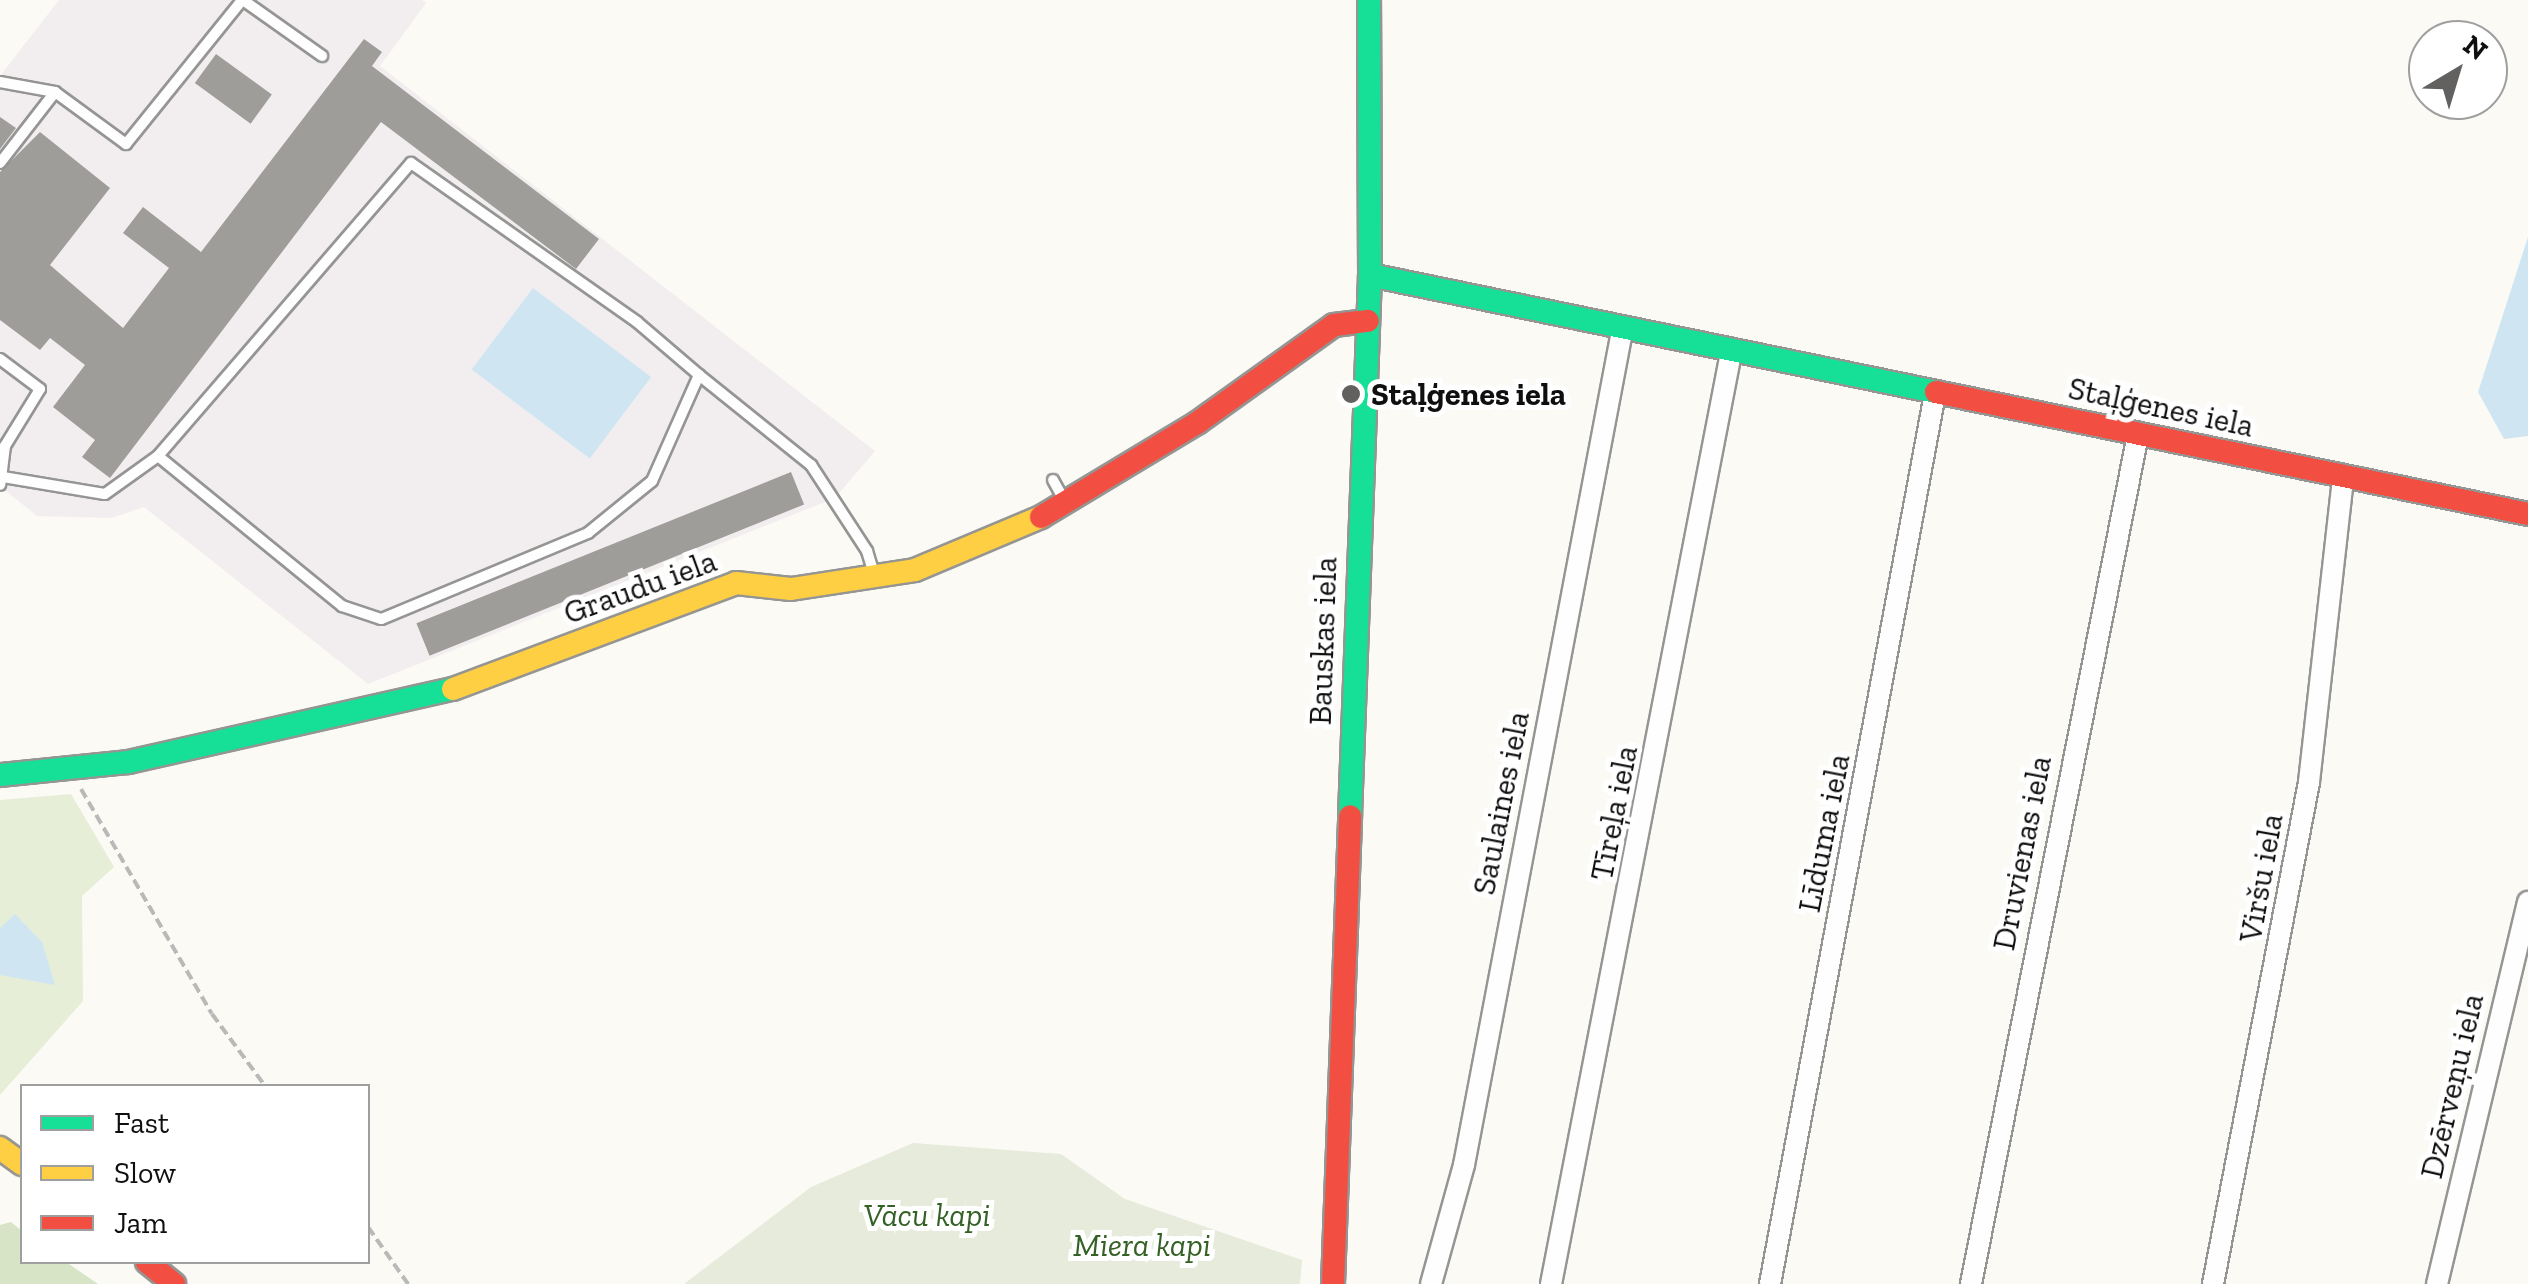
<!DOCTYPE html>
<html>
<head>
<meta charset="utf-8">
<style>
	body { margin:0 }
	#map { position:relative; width:2528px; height:1284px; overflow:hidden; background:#fbfaf5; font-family:"Zilla Slab",serif }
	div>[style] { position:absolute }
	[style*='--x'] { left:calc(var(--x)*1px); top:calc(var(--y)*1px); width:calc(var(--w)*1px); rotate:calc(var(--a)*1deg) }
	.industrial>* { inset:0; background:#f2eef0 }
	.green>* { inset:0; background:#e6eed7 }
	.forest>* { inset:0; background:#d7e5c6 }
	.cemetery>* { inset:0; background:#e7ebdb }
	.water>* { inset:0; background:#cfe6f2; transform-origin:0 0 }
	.building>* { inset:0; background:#9f9d9a; transform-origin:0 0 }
	.path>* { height:4px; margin-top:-2px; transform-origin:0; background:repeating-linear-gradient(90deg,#b9b9b8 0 10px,transparent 0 15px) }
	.roads { filter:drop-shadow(2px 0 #959593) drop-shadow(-2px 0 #959593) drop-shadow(0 2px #959593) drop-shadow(0 -2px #959593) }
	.lane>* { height:10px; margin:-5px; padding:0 5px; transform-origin:5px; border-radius:5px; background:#fefefe }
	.street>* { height:20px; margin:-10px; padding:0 10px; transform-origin:10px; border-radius:10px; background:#fefefe }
	.fast>* { height:22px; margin:-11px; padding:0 11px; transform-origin:11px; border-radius:11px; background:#16e098 }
	.slow>* { height:22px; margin:-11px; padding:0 11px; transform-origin:11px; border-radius:11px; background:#ffcf43 }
	.jam>* { height:22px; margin:-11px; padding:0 11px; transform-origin:11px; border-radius:11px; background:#f24e42 }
	.dots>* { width:28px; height:28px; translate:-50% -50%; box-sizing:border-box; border:5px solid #fff; border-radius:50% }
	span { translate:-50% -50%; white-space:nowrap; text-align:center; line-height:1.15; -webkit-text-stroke:10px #fff; paint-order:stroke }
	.poi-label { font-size:32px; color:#0f0f0f; font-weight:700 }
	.left { translate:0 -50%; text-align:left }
	.street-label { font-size:32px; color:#0f0f0f }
	.park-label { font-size:32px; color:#346125; font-style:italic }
	.legend { position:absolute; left:20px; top:1084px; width:350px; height:180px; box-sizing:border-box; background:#fff; border:2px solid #9f9f9f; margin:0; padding:12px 18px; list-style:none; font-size:30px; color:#0f0f0f }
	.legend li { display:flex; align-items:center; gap:20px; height:50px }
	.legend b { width:50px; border:2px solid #9f9f9f }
	.north { position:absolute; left:2408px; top:20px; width:100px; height:100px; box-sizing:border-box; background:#fff; border:2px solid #9f9f9f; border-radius:50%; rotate:38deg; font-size:28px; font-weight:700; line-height:40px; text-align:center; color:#0f0f0f }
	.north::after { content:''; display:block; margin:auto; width:35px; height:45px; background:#626160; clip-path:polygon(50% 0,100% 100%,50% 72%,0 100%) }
</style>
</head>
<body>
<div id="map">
	<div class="industrial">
		<i style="clip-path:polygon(59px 0,422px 0,426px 3px,380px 66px,875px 451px,835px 498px,368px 684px,144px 507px,111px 518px,37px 516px,0 486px,0 76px)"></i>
	</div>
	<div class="green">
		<i style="clip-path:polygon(71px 794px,114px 867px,82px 896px,83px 1001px,0 1095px,0 800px)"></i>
	</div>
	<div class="forest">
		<i style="clip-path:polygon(11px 1222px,22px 1231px,22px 1262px,66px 1262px,98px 1284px,0 1284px,0 1225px)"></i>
	</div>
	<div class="cemetery">
		<i style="clip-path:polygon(913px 1143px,1061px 1154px,1125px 1199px,1302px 1260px,1300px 1284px,684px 1284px,811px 1187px)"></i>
	</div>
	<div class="water">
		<i style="clip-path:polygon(2528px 237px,2528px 436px,2504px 439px,2478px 392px)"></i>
		<i style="left:533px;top:288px;width:148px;height:102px;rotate:37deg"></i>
		<i style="clip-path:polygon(15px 914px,42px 942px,55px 985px,0 975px,0 928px)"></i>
	</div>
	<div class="building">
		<i style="clip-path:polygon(364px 39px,382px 52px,372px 66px,599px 239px,576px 269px,381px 122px,110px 478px,82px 457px,95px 440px,53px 407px,85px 365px,50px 338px,40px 350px,0 320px,0 172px,40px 132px,110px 188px,50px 265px,123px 328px,169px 268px,123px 233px,143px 207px,201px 252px)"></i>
		<i style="left:216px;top:54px;width:69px;height:36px;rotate:36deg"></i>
		<i style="clip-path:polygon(0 117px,16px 128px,0 149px)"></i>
		<i style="left:791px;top:472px;width:35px;height:404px;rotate:68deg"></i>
	</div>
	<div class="path">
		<i style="--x:81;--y:789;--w:260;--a:59.8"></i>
		<i style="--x:212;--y:1014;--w:89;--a:53.6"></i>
		<i style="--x:368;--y:1227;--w:70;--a:54.9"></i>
	</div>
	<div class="roads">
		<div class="lane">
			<i style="--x:243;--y:0;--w:97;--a:35.3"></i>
			<i style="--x:0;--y:82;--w:56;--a:10.3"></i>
			<i style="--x:0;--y:163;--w:90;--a:-52.2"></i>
			<i style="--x:55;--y:92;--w:88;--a:36.2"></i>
			<i style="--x:126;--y:144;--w:185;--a:-51.1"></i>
			<i style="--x:0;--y:359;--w:50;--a:36.9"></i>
			<i style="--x:40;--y:389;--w:67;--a:121.6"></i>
			<i style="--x:5;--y:446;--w:39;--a:97"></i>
			<i style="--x:699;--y:375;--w:144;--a:38.8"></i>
			<i style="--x:811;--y:465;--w:103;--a:56.9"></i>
			<i style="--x:867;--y:551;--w:24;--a:73"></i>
			<i style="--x:3;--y:477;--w:103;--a:9.5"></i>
			<i style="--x:105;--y:494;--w:65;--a:-35.6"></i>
			<i style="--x:158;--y:456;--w:387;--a:-49.2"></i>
			<i style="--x:411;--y:163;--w:276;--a:35.1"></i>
			<i style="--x:637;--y:322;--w:82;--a:40.5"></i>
			<i style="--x:699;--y:375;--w:116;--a:113.9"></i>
			<i style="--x:652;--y:481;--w:82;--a:140.9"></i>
			<i style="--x:588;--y:533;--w:224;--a:157.4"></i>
			<i style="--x:381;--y:619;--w:41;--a:-161.6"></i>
			<i style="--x:342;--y:606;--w:237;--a:-140.8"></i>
			<i style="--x:1053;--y:480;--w:26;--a:61"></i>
		</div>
		<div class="street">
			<i style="--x:1431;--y:1284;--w:123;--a:-74.5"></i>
			<i style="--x:1464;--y:1165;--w:849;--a:-79.27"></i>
			<i style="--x:1551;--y:1284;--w:948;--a:-79.06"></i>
			<i style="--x:1770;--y:1284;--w:905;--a:-79.5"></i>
			<i style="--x:1971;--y:1284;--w:866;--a:-78.88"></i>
			<i style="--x:2213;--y:1284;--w:511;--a:-79.17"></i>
			<i style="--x:2309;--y:782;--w:306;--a:-83.6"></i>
			<i style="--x:2437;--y:1284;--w:393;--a:-76.6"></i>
		</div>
		<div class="fast">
			<i style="--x:1370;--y:275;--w:578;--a:11.68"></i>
			<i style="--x:0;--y:775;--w:129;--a:-5.8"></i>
			<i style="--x:128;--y:762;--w:333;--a:-12.7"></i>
			<i style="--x:1350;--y:816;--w:541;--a:-87.88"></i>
			<i style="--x:1370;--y:275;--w:275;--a:-90.2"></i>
		</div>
		<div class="slow">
			<i style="--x:453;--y:689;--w:302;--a:-20.5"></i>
			<i style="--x:736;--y:583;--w:55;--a:6.2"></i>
			<i style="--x:791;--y:589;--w:125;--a:-8.7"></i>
			<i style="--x:915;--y:570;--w:137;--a:-22.8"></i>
			<i style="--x:0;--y:1148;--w:27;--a:36"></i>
		</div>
		<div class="jam">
			<i style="--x:1936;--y:392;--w:604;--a:11.64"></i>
			<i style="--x:1041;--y:517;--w:182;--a:-31.1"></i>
			<i style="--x:1197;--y:423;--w:168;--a:-35.6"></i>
			<i style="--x:1334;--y:325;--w:34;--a:-7"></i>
			<i style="--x:147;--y:1262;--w:35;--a:39"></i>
			<i style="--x:1333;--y:1284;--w:468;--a:-87.9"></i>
		</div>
	</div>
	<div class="dots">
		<i style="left:1351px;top:394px;background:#626160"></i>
	</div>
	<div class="poi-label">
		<span class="left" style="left:1371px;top:394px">Staļģenes iela</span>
	</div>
	<div class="street-label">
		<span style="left:2161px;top:407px;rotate:12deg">Staļģenes iela</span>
		<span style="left:640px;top:587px;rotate:-20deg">Graudu iela</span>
		<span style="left:1323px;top:641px;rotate:-88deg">Bauskas iela</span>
		<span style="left:1501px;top:803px;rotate:-79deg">Saulaines iela</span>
		<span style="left:1614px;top:813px;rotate:-79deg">Tīreļa iela</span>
		<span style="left:1824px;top:833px;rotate:-79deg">Līduma iela</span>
		<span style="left:2022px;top:853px;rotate:-79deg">Druvienas iela</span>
		<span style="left:2261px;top:878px;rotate:-80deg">Viršu iela</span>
		<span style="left:2452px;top:1086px;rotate:-77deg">Dzērveņu iela</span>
	</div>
	<div class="park-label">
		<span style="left:927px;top:1215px">Vācu kapi</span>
		<span style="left:1142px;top:1245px">Miera kapi</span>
	</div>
	<ul class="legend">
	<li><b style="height:12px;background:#16e098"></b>Fast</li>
	<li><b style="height:12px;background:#ffcf43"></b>Slow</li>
	<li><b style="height:12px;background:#f24e42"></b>Jam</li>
	</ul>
	<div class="north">N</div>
</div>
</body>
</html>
